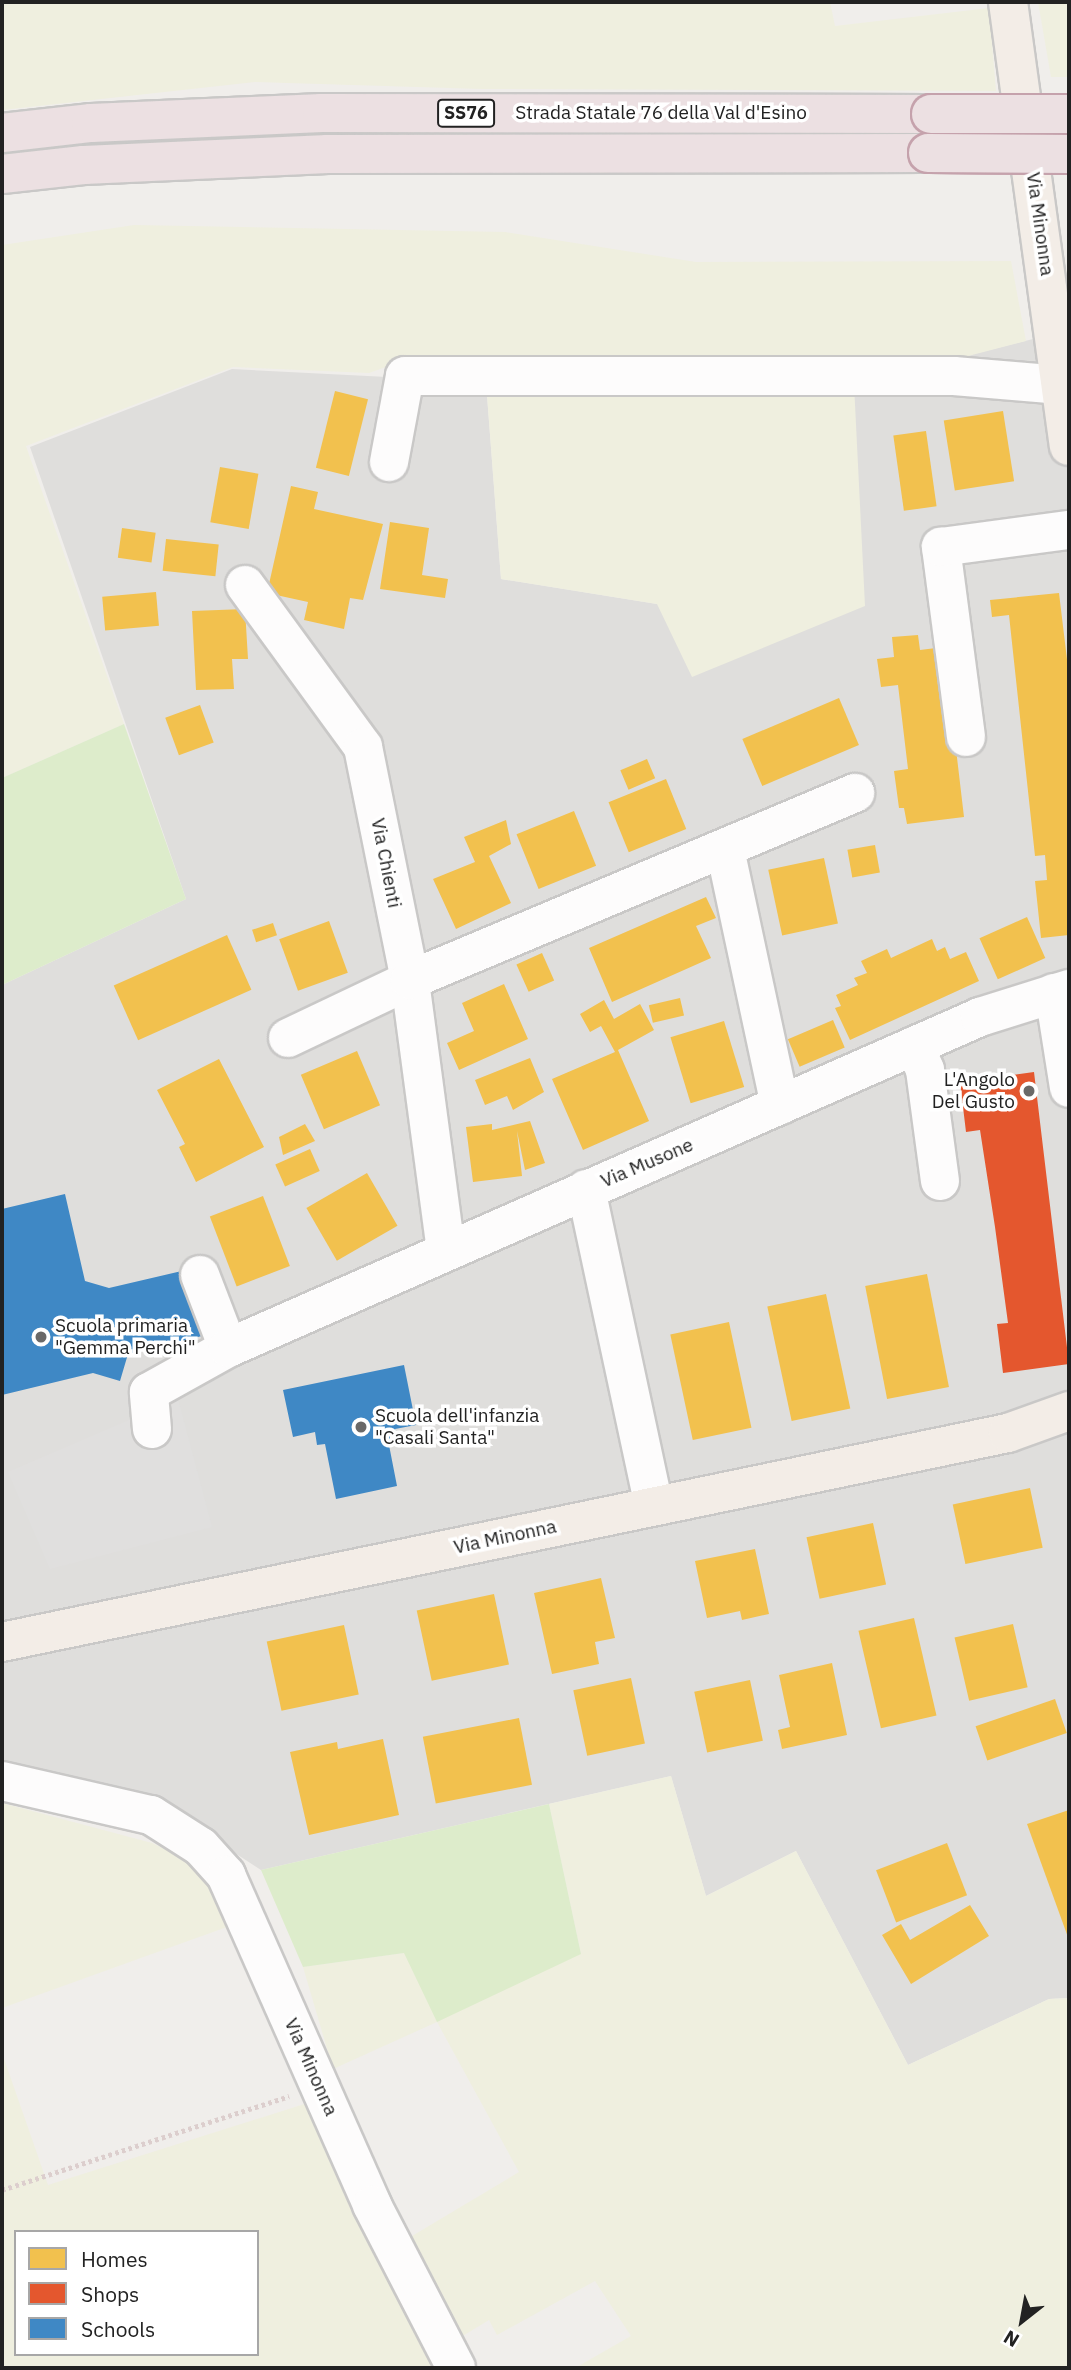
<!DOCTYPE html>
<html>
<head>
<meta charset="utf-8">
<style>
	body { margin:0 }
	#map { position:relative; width:1071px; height:2370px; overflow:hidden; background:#f0eeeb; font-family:"IBM Plex Sans",sans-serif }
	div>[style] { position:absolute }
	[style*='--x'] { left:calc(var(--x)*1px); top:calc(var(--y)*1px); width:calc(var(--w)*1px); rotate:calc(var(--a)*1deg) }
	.residential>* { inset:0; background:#dfdedc }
	.farmland>* { inset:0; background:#efefdf }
	.grass>* { inset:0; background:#ddeccb }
	.parking>* { inset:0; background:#e0dfde }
	.homes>* { inset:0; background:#f2c14e; transform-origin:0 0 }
	.shops>* { inset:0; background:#e4572e }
	.schools>* { inset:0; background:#3f88c5 }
	.path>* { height:4.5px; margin-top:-2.25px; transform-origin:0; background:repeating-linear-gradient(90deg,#dccecd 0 3.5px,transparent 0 7px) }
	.roads { filter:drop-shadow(2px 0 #c9c8c7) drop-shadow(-2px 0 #c9c8c7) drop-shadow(0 2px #c9c8c7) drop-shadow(0 -2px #c9c8c7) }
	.minor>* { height:38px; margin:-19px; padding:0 19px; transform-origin:19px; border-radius:19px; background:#fdfcfc }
	.major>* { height:38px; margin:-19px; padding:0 19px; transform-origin:19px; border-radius:19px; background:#f3ede7 }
	.highway>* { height:38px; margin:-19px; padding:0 19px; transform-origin:19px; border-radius:19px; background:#ece0e2 }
	.bridges { filter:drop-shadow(2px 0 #c5a2ac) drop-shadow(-2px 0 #c5a2ac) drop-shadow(0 2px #c5a2ac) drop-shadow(0 -2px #c5a2ac) }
	.highway-bridge>* { height:38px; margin:-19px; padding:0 19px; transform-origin:19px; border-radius:19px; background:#ece0e2 }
	.dots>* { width:19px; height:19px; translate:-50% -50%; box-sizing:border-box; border:4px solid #fff; border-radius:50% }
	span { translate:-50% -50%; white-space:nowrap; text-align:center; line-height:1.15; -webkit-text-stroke:7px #fff; paint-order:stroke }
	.shield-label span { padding:2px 5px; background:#fff; border:2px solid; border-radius:5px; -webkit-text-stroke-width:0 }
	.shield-label { font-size:18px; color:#222; font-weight:700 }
	.street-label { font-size:19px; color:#222 }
	.poi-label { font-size:19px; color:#222 }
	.right { translate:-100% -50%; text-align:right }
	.left { translate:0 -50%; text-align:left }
	.frame { position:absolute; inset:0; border:4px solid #222; pointer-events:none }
	.legend { position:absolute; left:14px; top:2230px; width:245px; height:126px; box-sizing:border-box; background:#fff; border:2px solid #a7a7a7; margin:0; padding:9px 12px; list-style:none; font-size:21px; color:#222 }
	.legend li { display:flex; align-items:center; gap:14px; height:35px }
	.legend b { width:35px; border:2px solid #a7a7a7 }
	.north { position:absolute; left:987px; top:2286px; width:70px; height:70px; -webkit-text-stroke:5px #fff; paint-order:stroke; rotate:211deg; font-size:19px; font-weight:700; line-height:28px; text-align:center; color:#222 }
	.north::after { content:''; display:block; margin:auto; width:24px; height:32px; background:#222; clip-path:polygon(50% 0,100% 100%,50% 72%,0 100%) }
</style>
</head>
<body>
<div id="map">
	<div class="residential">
		<i style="clip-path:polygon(1069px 330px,1069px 1998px,1049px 1999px,908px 2065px,796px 1851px,706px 1896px,671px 1776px,261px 1870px,144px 1794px,2px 1773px,2px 985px,186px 899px,30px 447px,232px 369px,486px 382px,501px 579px,657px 604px,854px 384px)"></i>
	</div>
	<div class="farmland">
		<i style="clip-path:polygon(2px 2px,830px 2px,835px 26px,989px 8px,996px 91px,482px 89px,255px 82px,2px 110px)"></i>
		<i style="clip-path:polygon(1038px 2px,1069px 2px,1069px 77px,1051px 77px)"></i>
		<i style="clip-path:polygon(134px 225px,505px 232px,696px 262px,1011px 261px,1026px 341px,926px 367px,397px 363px,369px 373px,233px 367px,26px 446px,124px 724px,2px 778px,2px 245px)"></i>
		<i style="clip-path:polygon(486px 382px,854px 384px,865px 606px,692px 677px,657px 604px,501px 579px)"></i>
		<i style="clip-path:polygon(671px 1776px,706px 1896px,796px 1851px,908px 2065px,1049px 1999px,1069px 1998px,1069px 2368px,575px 2368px,631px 2336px,595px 2281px,497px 2335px,489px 2320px,456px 2340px,407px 2239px,519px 2172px,437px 2022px,333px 2069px,303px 1967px,404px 1953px,581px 1954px,549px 1804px)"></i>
		<i style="clip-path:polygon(2px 1803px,152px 1843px,211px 1871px,238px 1923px,2px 2008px)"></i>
		<i style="clip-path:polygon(evenodd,2px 2053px,48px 2185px,314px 2101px,442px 2368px,2px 2368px,2px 2053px,16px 2232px,257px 2232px,257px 2354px,16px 2354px,16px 2232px)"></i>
	</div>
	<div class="grass">
		<i style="clip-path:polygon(124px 724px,186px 899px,2px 985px,2px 778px)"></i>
		<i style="clip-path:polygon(549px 1804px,581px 1954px,437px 2022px,404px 1953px,303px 1967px,261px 1870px)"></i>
	</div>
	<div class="parking">
		<i style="clip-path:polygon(178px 1399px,212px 1527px,50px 1569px,8px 1472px)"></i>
	</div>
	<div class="homes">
		<i style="left:335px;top:391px;width:34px;height:79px;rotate:14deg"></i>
		<i style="left:1003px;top:411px;width:71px;height:60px;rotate:81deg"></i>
		<i style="left:926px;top:431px;width:76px;height:33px;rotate:82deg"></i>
		<i style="left:220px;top:467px;width:39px;height:56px;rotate:10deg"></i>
		<i style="clip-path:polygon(291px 486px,318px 492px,314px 509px,383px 524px,363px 600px,350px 598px,344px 629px,304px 620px,308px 602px,267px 593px)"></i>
		<i style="clip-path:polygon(390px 522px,429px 528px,422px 575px,448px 579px,445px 598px,380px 589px)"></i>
		<i style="left:122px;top:528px;width:34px;height:30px;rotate:8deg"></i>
		<i style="left:166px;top:539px;width:53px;height:32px;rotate:6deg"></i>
		<i style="left:156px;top:592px;width:34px;height:54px;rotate:85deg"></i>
		<i style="clip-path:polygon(1059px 593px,1069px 676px,1069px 935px,1041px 938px,1035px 881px,1047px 880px,1045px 855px,1035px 856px,1009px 615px,992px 617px,990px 600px)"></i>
		<i style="clip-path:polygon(245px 609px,248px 659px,232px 659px,234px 689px,196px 690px,192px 611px)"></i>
		<i style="clip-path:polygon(918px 635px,920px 650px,944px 647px,964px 817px,907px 824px,904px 808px,899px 808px,894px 771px,908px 769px,898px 685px,881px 687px,877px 659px,894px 657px,892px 637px)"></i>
		<i style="left:839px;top:698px;width:51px;height:105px;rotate:67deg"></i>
		<i style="left:200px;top:705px;width:40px;height:37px;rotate:70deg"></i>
		<i style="left:647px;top:759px;width:21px;height:29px;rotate:67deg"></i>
		<i style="left:666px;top:779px;width:54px;height:62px;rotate:68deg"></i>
		<i style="left:574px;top:811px;width:59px;height:62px;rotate:68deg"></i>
		<i style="clip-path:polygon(506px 820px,511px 844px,489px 856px,511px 903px,456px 929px,433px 879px,475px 862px,464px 837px)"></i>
		<i style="left:875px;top:845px;width:28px;height:28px;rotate:80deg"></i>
		<i style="left:824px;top:858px;width:67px;height:57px;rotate:78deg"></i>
		<i style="clip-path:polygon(706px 897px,716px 918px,696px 926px,711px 958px,612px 1002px,589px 948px)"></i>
		<i style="left:1027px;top:917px;width:45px;height:52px;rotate:66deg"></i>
		<i style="left:329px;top:921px;width:55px;height:53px;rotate:70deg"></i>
		<i style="left:273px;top:923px;width:13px;height:22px;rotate:72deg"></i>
		<i style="left:227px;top:935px;width:60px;height:124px;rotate:66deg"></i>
		<i style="clip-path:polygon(932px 939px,937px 951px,945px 947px,950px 959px,966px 952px,979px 981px,850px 1040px,835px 1008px,841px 1006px,836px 995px,858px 985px,854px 978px,867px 973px,861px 961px,887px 949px,891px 958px)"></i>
		<i style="left:542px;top:953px;width:30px;height:28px;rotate:66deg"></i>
		<i style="clip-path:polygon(504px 984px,528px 1039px,459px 1070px,447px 1043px,474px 1031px,462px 1003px)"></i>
		<i style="left:680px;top:998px;width:18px;height:32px;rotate:77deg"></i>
		<i style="clip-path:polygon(604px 1000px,614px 1019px,640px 1004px,654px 1030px,618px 1050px,649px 1121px,583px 1150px,552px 1079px,615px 1052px,601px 1026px,590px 1032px,580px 1014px)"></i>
		<i style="left:833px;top:1020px;width:30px;height:49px;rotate:67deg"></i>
		<i style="left:724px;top:1021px;width:69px;height:56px;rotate:73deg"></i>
		<i style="left:357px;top:1051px;width:59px;height:61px;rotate:67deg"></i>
		<i style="clip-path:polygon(530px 1058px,544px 1092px,513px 1110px,507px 1096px,485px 1105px,475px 1080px)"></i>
		<i style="clip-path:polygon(219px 1059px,264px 1147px,196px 1182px,179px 1147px,185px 1144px,157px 1090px)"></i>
		<i style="clip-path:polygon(530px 1121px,545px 1163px,525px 1170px,517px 1131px,522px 1176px,473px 1182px,466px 1127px,492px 1124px,492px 1130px)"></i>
		<i style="clip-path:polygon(305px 1124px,315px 1141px,283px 1155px,279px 1137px)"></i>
		<i style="left:310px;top:1149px;width:24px;height:38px;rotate:66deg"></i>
		<i style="left:367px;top:1173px;width:61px;height:70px;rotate:60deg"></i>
		<i style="left:263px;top:1196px;width:75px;height:57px;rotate:69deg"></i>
		<i style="left:927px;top:1274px;width:115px;height:63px;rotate:79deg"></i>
		<i style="left:826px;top:1294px;width:117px;height:60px;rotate:78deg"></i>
		<i style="left:729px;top:1322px;width:108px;height:60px;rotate:78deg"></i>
		<i style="left:1030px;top:1488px;width:61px;height:79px;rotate:78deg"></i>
		<i style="left:873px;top:1523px;width:63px;height:68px;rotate:78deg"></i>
		<i style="clip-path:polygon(755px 1549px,769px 1614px,742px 1620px,740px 1611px,707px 1618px,695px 1561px)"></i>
		<i style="clip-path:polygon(601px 1578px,615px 1638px,595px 1642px,599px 1664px,552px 1674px,534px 1593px)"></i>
		<i style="left:494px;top:1594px;width:72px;height:79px;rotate:78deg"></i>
		<i style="left:914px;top:1618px;width:100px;height:57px;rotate:77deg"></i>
		<i style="left:1013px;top:1624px;width:65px;height:60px;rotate:77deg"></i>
		<i style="left:344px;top:1625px;width:71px;height:79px;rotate:78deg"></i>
		<i style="clip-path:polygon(832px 1663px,847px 1735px,782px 1749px,778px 1730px,790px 1727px,779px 1675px)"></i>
		<i style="left:631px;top:1678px;width:67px;height:59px;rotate:78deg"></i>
		<i style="left:750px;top:1680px;width:62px;height:57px;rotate:78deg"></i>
		<i style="left:1055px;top:1699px;width:36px;height:84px;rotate:71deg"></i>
		<i style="left:519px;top:1718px;width:68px;height:98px;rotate:79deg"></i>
		<i style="clip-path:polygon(383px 1739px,399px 1815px,309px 1835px,290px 1752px,337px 1742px,338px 1749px)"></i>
		<i style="clip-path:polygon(1069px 1810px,1069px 1940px,1027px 1824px)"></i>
		<i style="left:947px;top:1843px;width:56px;height:76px;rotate:69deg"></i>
		<i style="clip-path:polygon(970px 1905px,989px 1936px,911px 1984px,882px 1935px,901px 1924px,910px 1940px)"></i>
	</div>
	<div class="shops">
		<i style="clip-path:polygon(1034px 1072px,1069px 1364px,1003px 1373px,997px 1324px,1008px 1323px,995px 1227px,980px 1130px,966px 1132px,960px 1082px)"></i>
	</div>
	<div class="schools">
		<i style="clip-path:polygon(65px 1194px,85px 1281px,109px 1288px,186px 1270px,202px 1336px,128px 1354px,120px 1381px,93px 1373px,2px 1395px,2px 1209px)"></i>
		<i style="clip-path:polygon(404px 1365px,416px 1425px,395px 1429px,398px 1443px,389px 1445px,397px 1486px,336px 1499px,325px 1444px,317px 1445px,315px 1432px,293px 1437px,283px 1390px)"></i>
	</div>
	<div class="path">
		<i style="--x:2;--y:2190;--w:302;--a:-18.1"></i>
	</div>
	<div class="roads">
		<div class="minor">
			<i style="--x:389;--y:462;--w:87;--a:-79.5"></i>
			<i style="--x:405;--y:376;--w:549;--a:0"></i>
			<i style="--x:954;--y:376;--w:108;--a:4.8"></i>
			<i style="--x:245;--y:585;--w:200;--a:53.9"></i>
			<i style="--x:363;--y:747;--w:238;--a:78.6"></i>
			<i style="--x:410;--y:980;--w:135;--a:154.6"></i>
			<i style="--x:966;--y:737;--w:192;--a:-97.5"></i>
			<i style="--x:941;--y:547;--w:129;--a:-7.6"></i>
			<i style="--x:725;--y:849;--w:262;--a:77.9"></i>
			<i style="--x:1054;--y:993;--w:96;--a:81"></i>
			<i style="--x:914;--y:1046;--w:26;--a:65"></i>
			<i style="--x:925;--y:1070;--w:112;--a:82.3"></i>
			<i style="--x:586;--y:1189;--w:323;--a:77.9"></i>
			<i style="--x:446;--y:1251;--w:273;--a:-97.6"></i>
			<i style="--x:410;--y:980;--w:483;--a:-22.8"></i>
			<i style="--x:200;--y:1275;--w:78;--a:69"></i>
			<i style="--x:152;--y:1429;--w:37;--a:-95"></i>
			<i style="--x:149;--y:1392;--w:90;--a:-29.1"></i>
			<i style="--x:228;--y:1348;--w:822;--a:-23.76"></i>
			<i style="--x:980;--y:1017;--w:93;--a:-17.5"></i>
			<i style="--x:2;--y:1781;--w:153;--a:12.9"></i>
			<i style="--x:151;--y:1815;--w:59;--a:32.6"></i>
			<i style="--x:201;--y:1847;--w:38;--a:48"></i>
			<i style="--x:226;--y:1875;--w:361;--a:66.1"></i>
			<i style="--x:372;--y:2205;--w:183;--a:62.7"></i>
		</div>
		<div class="major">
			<i style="--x:1008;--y:2;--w:448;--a:82.2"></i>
			<i style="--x:2;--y:1642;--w:1027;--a:-11.74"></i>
			<i style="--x:1008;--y:1433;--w:65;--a:-19.8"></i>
		</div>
		<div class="highway">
			<i style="--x:2;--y:133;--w:90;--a:-6.4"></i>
			<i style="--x:91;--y:123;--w:231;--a:-2.5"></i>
			<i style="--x:322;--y:113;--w:609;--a:0.09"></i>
			<i style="--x:2;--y:174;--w:82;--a:-6.3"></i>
			<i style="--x:84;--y:165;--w:244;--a:-2.6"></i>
			<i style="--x:328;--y:154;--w:600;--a:-0.1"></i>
		</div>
	</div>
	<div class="bridges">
		<div class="highway-bridge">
			<i style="--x:931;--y:114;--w:138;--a:0"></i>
			<i style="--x:928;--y:153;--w:141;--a:0.4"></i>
		</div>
	</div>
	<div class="dots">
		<i style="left:1029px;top:1091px;background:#6a6968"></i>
		<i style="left:41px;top:1337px;background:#6a6968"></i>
		<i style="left:361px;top:1427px;background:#6a6968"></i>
	</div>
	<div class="shield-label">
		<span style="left:466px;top:113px">SS76</span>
	</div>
	<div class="street-label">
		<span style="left:661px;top:113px">Strada Statale 76 della Val d'Esino</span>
		<span style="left:1040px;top:224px;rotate:82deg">Via Minonna</span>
		<span style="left:386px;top:863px;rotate:79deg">Via Chienti</span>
		<span style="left:647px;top:1163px;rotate:-23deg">Via Musone</span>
		<span style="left:505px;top:1537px;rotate:-12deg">Via Minonna</span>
		<span style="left:311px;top:2067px;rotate:66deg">Via Minonna</span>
	</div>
	<div class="poi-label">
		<span class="right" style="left:1015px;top:1091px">L'Angolo<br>Del Gusto</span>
		<span class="left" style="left:55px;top:1337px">Scuola primaria<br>"Gemma Perchi"</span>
		<span class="left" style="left:375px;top:1427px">Scuola dell'infanzia<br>"Casali Santa"</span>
	</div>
	<div class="frame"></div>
	<ul class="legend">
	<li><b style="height:19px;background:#f2c14e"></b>Homes</li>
	<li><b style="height:19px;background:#e4572e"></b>Shops</li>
	<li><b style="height:19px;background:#3f88c5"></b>Schools</li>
	</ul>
	<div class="north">N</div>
</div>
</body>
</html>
